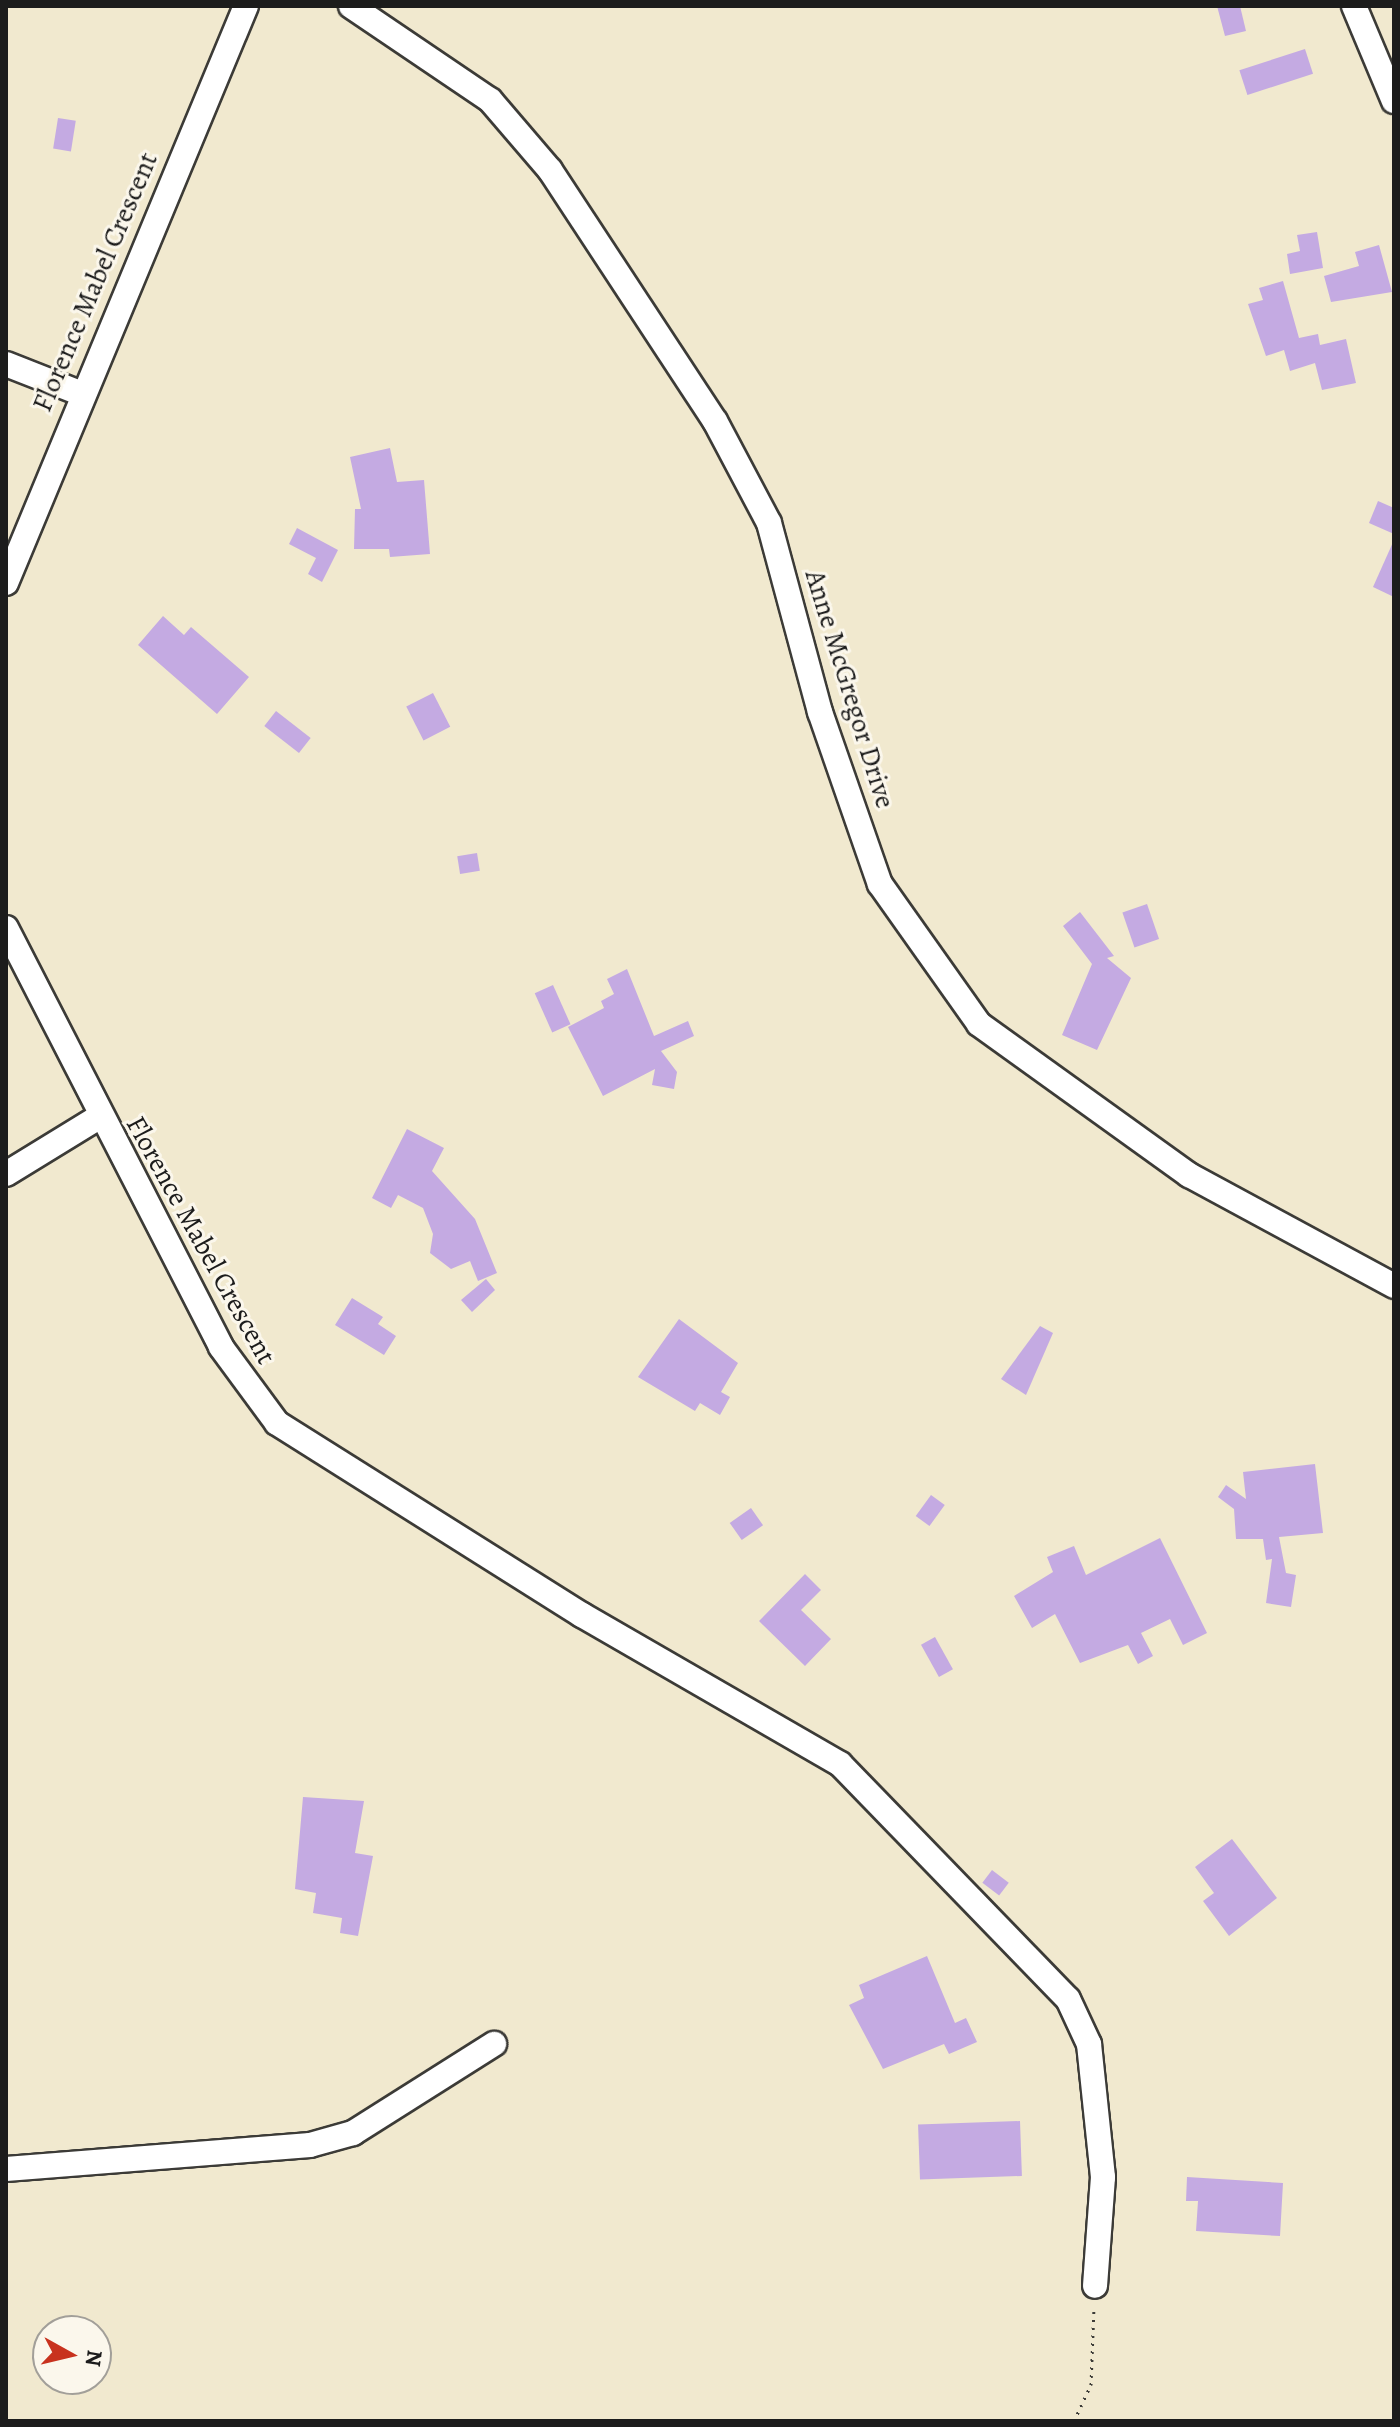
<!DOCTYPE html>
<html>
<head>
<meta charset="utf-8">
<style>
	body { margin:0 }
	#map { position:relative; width:1400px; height:2427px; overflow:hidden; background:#f1e9cf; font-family:Alegreya,serif }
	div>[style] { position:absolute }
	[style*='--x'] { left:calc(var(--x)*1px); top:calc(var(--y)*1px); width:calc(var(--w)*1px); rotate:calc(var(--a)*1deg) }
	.building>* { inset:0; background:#c4aae2; transform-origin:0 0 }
	.path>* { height:3px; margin-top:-1.5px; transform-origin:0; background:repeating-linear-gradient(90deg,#3c3b37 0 2px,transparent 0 8px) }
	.roads { filter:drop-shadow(2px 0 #3c3b37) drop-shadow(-2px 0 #3c3b37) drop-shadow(0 2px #3c3b37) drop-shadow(0 -2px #3c3b37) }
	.minor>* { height:24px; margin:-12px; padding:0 12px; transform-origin:12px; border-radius:12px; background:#fff }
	span { translate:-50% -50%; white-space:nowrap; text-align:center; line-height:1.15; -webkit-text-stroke:6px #fbf7ec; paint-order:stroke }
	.street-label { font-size:28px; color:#1c1c1c }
	.frame { position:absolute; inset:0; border:8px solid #1c1c1c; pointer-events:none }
	.north { position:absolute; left:32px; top:2315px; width:80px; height:80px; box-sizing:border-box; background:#fbf7ec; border:2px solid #a29f99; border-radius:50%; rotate:98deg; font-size:22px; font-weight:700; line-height:32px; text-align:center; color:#1c1c1c }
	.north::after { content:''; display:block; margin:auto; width:28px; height:36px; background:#c8321e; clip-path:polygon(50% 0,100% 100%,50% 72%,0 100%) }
</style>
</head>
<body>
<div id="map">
	<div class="building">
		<i style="clip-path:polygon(1217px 6px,1240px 6px,1246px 31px,1225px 36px)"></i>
		<i style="left:1305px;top:49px;width:26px;height:69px;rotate:72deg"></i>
		<i style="left:58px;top:118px;width:18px;height:31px;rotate:9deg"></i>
		<i style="clip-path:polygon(1317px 232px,1323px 268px,1290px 274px,1287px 254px,1300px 251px,1297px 235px)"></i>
		<i style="clip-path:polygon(1379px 245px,1392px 292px,1331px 302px,1324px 276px,1359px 266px,1355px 252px)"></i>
		<i style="clip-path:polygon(1283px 281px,1299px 338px,1318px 334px,1320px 345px,1346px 339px,1356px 383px,1322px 390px,1315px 363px,1290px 371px,1284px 350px,1266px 356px,1248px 304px,1263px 300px,1259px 288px)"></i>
		<i style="clip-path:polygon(390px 448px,397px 482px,424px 480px,430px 554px,390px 557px,389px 549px,354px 549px,355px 509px,361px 509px,350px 457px)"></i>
		<i style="clip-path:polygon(1378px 501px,1394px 508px,1394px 534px,1369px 523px)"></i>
		<i style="clip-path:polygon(297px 528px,338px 550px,322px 582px,308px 574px,316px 558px,289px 544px)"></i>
		<i style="clip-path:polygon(1394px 540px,1394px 597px,1373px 587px)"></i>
		<i style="clip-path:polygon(163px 616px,184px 635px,191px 627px,249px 677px,217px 714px,138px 645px)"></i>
		<i style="left:433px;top:693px;width:38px;height:30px;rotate:63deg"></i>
		<i style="left:276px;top:711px;width:44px;height:19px;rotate:38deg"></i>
		<i style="left:477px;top:853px;width:18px;height:20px;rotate:81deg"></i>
		<i style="left:1147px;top:904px;width:37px;height:26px;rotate:71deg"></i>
		<i style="clip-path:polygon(1080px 912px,1114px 956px,1107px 958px,1131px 978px,1097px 1050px,1062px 1035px,1092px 964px,1063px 926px)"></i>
		<i style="clip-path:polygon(627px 969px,654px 1036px,688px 1021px,694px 1036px,661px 1051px,677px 1072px,674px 1089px,652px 1085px,655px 1069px,603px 1096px,568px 1027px,604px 1008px,601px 1001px,614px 994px,607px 979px)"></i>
		<i style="left:553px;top:985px;width:43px;height:20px;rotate:66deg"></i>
		<i style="clip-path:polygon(407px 1129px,444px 1148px,432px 1171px,475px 1219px,497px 1273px,478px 1281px,470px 1261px,451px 1269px,430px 1253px,433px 1234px,423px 1208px,398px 1195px,391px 1208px,372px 1198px)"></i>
		<i style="clip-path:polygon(486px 1279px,495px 1290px,472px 1312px,461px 1300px)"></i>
		<i style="clip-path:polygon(352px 1298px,383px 1317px,378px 1324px,396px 1336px,384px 1355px,335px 1325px)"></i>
		<i style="clip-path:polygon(679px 1319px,738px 1363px,721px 1392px,730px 1397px,720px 1415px,700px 1403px,695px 1411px,638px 1377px)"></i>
		<i style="clip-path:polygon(1040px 1326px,1053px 1333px,1026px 1395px,1001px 1379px)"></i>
		<i style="clip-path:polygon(1315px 1464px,1323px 1533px,1279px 1537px,1286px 1573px,1296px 1575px,1291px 1607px,1266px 1603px,1272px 1559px,1266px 1560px,1263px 1539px,1236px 1539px,1234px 1509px,1218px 1497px,1226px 1485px,1246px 1499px,1243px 1472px)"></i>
		<i style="left:931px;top:1495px;width:17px;height:26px;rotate:36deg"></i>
		<i style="left:751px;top:1508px;width:21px;height:26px;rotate:55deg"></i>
		<i style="clip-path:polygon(1160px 1538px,1207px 1633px,1183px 1645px,1170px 1619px,1141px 1633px,1153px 1656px,1138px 1664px,1128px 1645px,1080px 1663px,1055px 1614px,1032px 1628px,1014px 1596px,1053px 1572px,1047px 1557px,1074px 1546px,1086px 1575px)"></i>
		<i style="clip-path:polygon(805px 1574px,821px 1590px,801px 1610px,831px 1639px,805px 1666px,759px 1621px)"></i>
		<i style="left:935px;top:1637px;width:37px;height:16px;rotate:61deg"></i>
		<i style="clip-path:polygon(303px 1797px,364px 1801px,355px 1853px,373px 1856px,358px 1936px,340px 1933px,342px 1918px,313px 1913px,316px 1893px,295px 1889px)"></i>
		<i style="clip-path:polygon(1232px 1839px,1277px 1898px,1229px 1936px,1203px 1901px,1214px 1893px,1195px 1867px)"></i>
		<i style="left:992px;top:1870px;width:21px;height:16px;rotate:37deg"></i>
		<i style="clip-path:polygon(927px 1956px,955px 2023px,966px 2018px,977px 2042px,949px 2054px,944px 2044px,883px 2069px,849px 2005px,864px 1998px,859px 1985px)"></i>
		<i style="left:1020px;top:2121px;width:55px;height:102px;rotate:88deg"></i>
		<i style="clip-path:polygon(1187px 2177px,1283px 2183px,1280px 2236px,1196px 2231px,1198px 2201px,1186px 2201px)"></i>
	</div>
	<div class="path">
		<i style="--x:1074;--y:2421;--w:40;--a:-65"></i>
		<i style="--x:1091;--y:2385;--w:79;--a:-87.8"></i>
	</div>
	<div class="roads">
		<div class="minor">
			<i style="--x:351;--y:6;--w:168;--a:34.1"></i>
			<i style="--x:490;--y:100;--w:92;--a:49.4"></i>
			<i style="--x:550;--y:170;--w:300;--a:56.7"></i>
			<i style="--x:715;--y:421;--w:115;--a:62.1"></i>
			<i style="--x:769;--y:523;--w:196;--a:74.9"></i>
			<i style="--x:820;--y:712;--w:182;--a:70.8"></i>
			<i style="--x:880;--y:884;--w:171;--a:54.7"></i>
			<i style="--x:979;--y:1024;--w:259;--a:35.7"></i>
			<i style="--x:1189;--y:1175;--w:233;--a:28.4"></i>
			<i style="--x:1354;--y:6;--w:103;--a:67.2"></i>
			<i style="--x:6;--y:364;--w:79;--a:21.4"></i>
			<i style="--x:6;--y:583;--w:625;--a:-67.42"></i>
			<i style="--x:6;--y:928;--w:471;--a:62.8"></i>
			<i style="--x:221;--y:1347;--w:94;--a:53.6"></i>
			<i style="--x:277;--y:1423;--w:360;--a:32.2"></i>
			<i style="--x:582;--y:1615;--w:298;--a:30"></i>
			<i style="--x:840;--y:1764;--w:327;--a:45.9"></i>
			<i style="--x:1068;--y:1999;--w:50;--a:65"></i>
			<i style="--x:1089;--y:2044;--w:134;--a:84"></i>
			<i style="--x:1103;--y:2177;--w:109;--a:94.2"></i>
			<i style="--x:6;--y:1174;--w:109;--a:-31.5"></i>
			<i style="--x:6;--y:2169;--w:305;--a:-4.5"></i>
			<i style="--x:310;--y:2145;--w:45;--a:-15.6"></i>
			<i style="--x:353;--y:2133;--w:167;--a:-32.3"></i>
		</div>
	</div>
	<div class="street-label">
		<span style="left:95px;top:282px;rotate:-67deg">Florence Mabel Crescent</span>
		<span style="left:850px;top:689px;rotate:73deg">Anne McGregor Drive</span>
		<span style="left:201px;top:1240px;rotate:61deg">Florence Mabel Crescent</span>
	</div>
	<div class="frame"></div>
	<div class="north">N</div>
</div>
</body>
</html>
